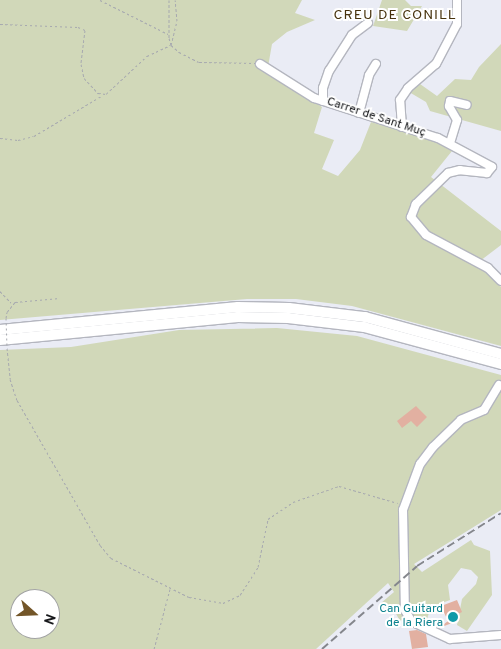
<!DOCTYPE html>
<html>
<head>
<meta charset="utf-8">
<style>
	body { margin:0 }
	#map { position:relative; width:501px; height:649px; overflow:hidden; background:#eaecf5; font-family:Overpass,sans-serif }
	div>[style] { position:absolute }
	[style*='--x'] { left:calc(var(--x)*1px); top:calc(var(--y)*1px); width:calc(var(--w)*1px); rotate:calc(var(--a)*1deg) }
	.green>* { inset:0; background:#d1d8b9 }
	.building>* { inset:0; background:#e2b0a1 }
	.path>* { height:1px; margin-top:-0.5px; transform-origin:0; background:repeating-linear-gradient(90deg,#a6a8af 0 2.5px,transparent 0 5px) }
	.roads { filter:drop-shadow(1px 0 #b4b6bf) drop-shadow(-1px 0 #b4b6bf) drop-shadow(0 1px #b4b6bf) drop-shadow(0 -1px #b4b6bf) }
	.minor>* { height:8px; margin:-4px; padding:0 4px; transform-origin:4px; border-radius:4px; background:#fff }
	.highway>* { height:10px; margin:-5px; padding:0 5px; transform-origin:5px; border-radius:5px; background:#fff }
	.rail>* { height:2px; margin-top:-1px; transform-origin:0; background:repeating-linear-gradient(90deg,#84868c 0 8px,transparent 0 12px) }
	.path-bridge>* { height:1px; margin-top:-0.5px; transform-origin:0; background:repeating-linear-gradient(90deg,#a6a8af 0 2.5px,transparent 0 5px) }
	.dots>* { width:14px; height:14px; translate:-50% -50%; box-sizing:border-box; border:2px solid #fff; border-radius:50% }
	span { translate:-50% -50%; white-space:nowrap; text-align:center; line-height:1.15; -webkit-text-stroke:4px #fff; paint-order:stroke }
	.street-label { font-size:12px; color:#17181b }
	.culture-label { font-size:12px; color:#0d838f }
	.right { translate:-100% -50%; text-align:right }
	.neighbourhood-label { font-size:14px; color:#47320d; letter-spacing:1px }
	.north { position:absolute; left:10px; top:589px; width:50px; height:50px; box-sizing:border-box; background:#fff; border:1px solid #a2a3a4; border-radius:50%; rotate:110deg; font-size:14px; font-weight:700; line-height:20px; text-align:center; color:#17181b }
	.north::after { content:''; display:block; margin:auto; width:18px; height:22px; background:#735629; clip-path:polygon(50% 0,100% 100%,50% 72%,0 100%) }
</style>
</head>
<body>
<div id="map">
	<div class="green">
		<i style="clip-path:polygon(0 0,302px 0,295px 13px,315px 20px,287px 32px,272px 44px,268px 67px,278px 79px,322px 107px,314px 133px,334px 140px,322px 169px,338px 176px,360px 150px,371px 122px,433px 140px,452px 151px,431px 177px,501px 231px,501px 245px,480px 261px,501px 287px,501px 346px,352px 306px,296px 299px,247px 299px,0 320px)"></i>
		<i style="clip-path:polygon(382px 0,405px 0,411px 6px,422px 6px,407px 31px,373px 26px)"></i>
		<i style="clip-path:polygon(501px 44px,501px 131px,430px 111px,426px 102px,409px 92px,420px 84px,437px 96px,455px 79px,471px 80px,479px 67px)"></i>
		<i style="clip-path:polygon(evenodd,277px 328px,357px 336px,501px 375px,501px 510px,414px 564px,422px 572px,471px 540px,474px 545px,490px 551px,492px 595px,467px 631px,457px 625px,462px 599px,476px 584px,478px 577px,471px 570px,461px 568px,448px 585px,450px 600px,431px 607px,427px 619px,410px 617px,400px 621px,394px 610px,384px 607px,381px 603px,394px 592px,388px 583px,316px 649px,0 649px,0 350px,71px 347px,179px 330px,277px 328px,20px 599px,50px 599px,50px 629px,20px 629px,20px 599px)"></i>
	</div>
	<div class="building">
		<i style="clip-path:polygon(416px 406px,427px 417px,417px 427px,411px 421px,402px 428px,397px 421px)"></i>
		<i style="clip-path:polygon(457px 600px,462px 612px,458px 614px,460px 620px,439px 628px,448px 621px,441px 606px)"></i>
		<i style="clip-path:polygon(417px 630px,426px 634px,428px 647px,412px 649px,409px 631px)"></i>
	</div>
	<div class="path">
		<i style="--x:100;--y:0;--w:76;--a:26.6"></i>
		<i style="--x:169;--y:0;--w:38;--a:90"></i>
		<i style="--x:169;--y:38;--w:7;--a:74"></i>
		<i style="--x:171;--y:45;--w:11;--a:41"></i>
		<i style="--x:179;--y:52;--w:22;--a:27"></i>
		<i style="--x:199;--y:62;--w:56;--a:1"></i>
		<i style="--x:0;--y:24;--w:78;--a:2.2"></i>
		<i style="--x:78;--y:27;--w:8;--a:23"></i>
		<i style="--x:85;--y:30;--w:34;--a:97"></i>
		<i style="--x:81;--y:64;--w:14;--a:78"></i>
		<i style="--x:84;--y:78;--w:21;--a:47"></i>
		<i style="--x:98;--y:93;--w:8;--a:7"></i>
		<i style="--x:106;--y:94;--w:56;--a:-42.8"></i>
		<i style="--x:147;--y:56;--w:26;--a:-25"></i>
		<i style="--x:171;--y:45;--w:25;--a:-76"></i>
		<i style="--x:177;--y:21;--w:21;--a:-95"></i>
		<i style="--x:0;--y:138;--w:18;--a:6"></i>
		<i style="--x:18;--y:140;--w:16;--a:-14"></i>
		<i style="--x:34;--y:136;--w:80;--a:-30.7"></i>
		<i style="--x:0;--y:291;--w:16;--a:47"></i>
		<i style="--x:6;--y:318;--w:6;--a:-81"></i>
		<i style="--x:7;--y:312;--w:13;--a:-51"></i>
		<i style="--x:15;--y:302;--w:45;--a:-5.1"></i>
		<i style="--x:7;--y:348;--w:31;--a:84"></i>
		<i style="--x:10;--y:379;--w:22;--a:72"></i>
		<i style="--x:17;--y:400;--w:167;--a:60.2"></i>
		<i style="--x:100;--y:545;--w:17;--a:50"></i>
		<i style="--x:111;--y:558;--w:87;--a:26.6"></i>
		<i style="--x:189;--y:597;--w:35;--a:10"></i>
		<i style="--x:223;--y:603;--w:19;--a:-25"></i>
		<i style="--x:240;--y:595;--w:33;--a:-57"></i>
		<i style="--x:258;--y:567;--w:49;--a:-78.2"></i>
		<i style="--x:268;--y:519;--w:30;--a:-34"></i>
		<i style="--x:293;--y:502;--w:49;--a:-19.2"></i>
		<i style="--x:339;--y:486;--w:61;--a:16.1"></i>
		<i style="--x:154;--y:649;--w:62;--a:-75.1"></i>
	</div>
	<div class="roads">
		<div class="minor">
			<i style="--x:260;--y:64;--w:64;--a:32.2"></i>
			<i style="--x:314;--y:98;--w:130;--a:17.9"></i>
			<i style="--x:438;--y:138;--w:61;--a:28.2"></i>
			<i style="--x:492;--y:167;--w:8;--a:130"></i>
			<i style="--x:487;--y:173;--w:27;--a:-174"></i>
			<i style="--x:460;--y:170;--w:12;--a:166"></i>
			<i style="--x:448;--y:173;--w:45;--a:135.9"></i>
			<i style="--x:416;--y:204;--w:14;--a:111"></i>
			<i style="--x:411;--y:217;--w:23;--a:50"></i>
			<i style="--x:426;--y:235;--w:70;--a:28"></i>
			<i style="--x:488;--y:268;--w:18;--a:45"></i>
			<i style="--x:323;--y:101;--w:13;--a:-90"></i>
			<i style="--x:323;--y:88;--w:18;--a:-71"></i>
			<i style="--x:329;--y:71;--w:43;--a:-57.4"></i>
			<i style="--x:352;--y:35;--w:20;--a:-37"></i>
			<i style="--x:359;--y:113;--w:39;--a:-75"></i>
			<i style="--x:369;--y:75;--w:13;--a:-58"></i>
			<i style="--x:402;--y:127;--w:27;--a:-94"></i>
			<i style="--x:400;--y:100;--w:14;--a:-56"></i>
			<i style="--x:408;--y:88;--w:37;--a:-41"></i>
			<i style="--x:436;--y:64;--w:45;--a:-62.3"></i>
			<i style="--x:457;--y:24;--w:24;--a:-90"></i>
			<i style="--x:450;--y:143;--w:24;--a:-73"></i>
			<i style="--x:457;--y:120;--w:16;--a:-120"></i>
			<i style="--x:449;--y:106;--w:5;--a:-79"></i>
			<i style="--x:450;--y:101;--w:17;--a:13"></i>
			<i style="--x:499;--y:385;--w:29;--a:121"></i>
			<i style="--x:484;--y:410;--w:25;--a:157"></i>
			<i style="--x:461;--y:420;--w:39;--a:136"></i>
			<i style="--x:433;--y:447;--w:21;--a:127"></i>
			<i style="--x:420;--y:464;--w:49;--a:110.3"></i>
			<i style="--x:403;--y:510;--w:100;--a:88.9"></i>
			<i style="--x:405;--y:610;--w:13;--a:61"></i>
			<i style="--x:411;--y:621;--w:43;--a:24.8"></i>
			<i style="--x:450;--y:639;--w:51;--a:-4.5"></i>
		</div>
		<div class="highway">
			<i style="--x:0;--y:330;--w:239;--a:-5.5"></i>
			<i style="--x:238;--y:307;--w:51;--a:1.1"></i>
			<i style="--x:289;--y:308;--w:77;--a:6.8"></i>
			<i style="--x:365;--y:317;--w:141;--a:15.2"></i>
			<i style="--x:0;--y:340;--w:239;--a:-5.5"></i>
			<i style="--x:238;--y:317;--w:50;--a:1.1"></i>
			<i style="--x:288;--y:318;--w:77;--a:6.8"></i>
			<i style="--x:364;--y:327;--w:142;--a:15.1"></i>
		</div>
	</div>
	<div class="rail">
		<i style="--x:322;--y:649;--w:126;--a:-41.1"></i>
		<i style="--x:417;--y:566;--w:99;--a:-32.2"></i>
	</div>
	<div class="path-bridge">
		<i style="--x:6;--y:318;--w:30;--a:88"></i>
	</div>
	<div class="dots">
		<i style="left:453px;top:617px;background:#0f9aa8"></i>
	</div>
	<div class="street-label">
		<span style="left:376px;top:118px;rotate:18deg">Carrer de Sant Muç</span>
	</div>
	<div class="culture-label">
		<span class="right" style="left:443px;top:617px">Can Guitard<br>de la Riera</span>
	</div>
	<div class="neighbourhood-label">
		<span style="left:395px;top:16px">CREU DE CONILL</span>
	</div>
	<div class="north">N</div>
</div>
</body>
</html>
